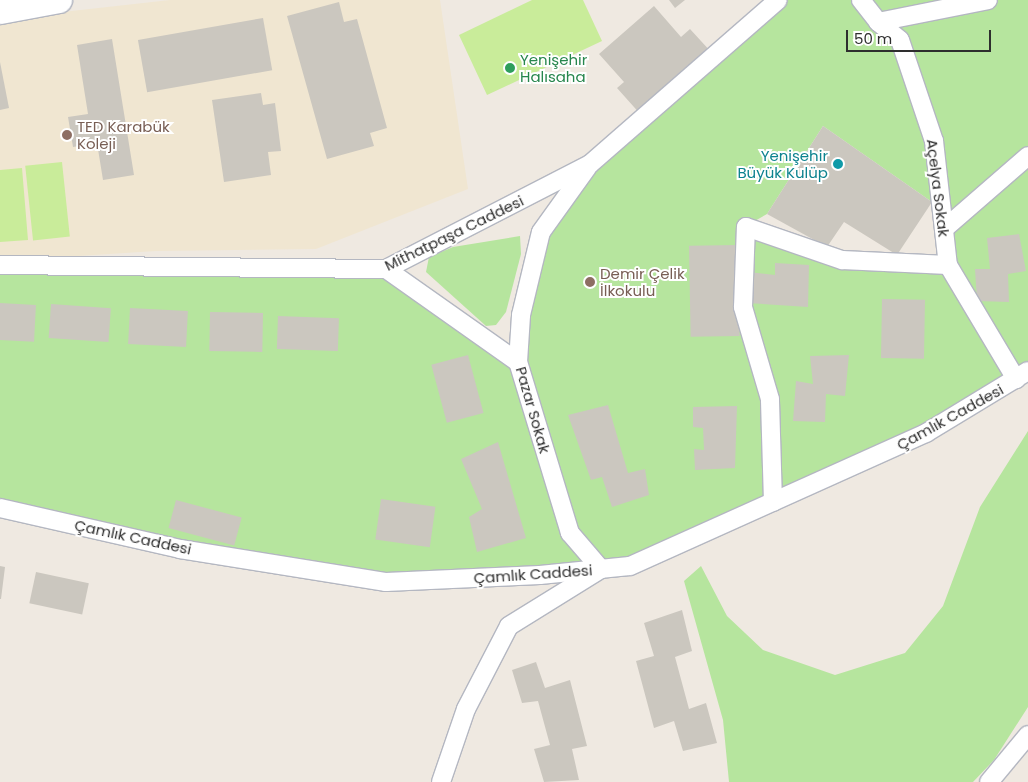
<!DOCTYPE html>
<html>
<head>
<meta charset="utf-8">
<style>
	body { margin:0 }
	#map { position:relative; width:1028px; height:782px; overflow:hidden; background:#efe9e1; font-family:Poppins,sans-serif }
	div>[style] { position:absolute }
	[style*='--x'] { left:calc(var(--x)*1px); top:calc(var(--y)*1px); width:calc(var(--w)*1px); rotate:calc(var(--a)*1deg) }
	.education>* { inset:0; background:#f0e6d1 }
	.green>* { inset:0; background:#b6e59e }
	.pitch>* { inset:0; background:#c9ec9a; transform-origin:0 0 }
	.building>* { inset:0; background:#cbc7bf; transform-origin:0 0 }
	.roads { filter:drop-shadow(1px 0 #b4b7c1) drop-shadow(-1px 0 #b4b7c1) drop-shadow(0 1px #b4b7c1) drop-shadow(0 -1px #b4b7c1) }
	.street>* { height:18px; margin:-9px; padding:0 9px; transform-origin:9px; border-radius:9px; background:#fff }
	.secondary>* { height:25px; margin:-12.5px; padding:0 12.5px; transform-origin:12.5px; border-radius:12.5px; background:#fff }
	.dots>* { width:14px; height:14px; translate:-50% -50%; box-sizing:border-box; border:2px solid #fff; border-radius:50% }
	span { translate:-50% -50%; white-space:nowrap; text-align:center; line-height:1.15; -webkit-text-stroke:4px #fff; paint-order:stroke }
	.leisure-label { font-size:15px; color:#27864d }
	.left { translate:0 -50%; text-align:left }
	.education-label { font-size:15px; color:#785e54 }
	.culture-label { font-size:15px; color:#0d838f }
	.right { translate:-100% -50%; text-align:right }
	.street-label { font-size:15px; color:#2e2e2e }
	.scale { position:absolute; left:846px; top:30px; width:145px; height:22px; box-sizing:border-box; border:2px solid #2e2e2e; border-top:0; padding-left:6px; font-size:15px; line-height:18px; white-space:nowrap; color:#2e2e2e; -webkit-text-stroke:4px #fff; paint-order:stroke }
</style>
</head>
<body>
<div id="map">
	<div class="education">
		<i style="clip-path:polygon(170px 0,440px 0,468px 189px,316px 249px,156px 251px,0 261px,0 19px)"></i>
	</div>
	<div class="green">
		<i style="clip-path:polygon(evenodd,778px 0,1028px 0,1028px 371px,926px 433px,630px 566px,386px 582px,0 508px,0 264px,386px 269px,518px 362px,541px 232px,590px 164px,778px 0,823px 126px,932px 202px,947px 265px,842px 260px,746px 226px,767px 214px,823px 126px)"></i>
		<i style="clip-path:polygon(520px 236px,521px 254px,506px 312px,496px 325px,486px 326px,426px 272px,429px 257px,453px 247px)"></i>
		<i style="clip-path:polygon(1028px 431px,1028px 707px,994px 760px,973px 782px,729px 782px,723px 720px,684px 581px,701px 566px,727px 616px,763px 650px,835px 675px,905px 653px,943px 606px,980px 507px)"></i>
	</div>
	<div class="pitch">
		<i style="clip-path:polygon(532px 0,583px 0,602px 41px,487px 95px,459px 35px)"></i>
		<i style="left:62px;top:162px;width:75px;height:37px;rotate:84deg"></i>
		<i style="clip-path:polygon(22px 168px,28px 240px,0 242px,0 170px)"></i>
	</div>
	<div class="building">
		<i style="clip-path:polygon(669px 0,685px 0,675px 8px)"></i>
		<i style="clip-path:polygon(339px 2px,344px 22px,357px 19px,387px 128px,370px 133px,374px 146px,327px 159px,287px 16px)"></i>
		<i style="clip-path:polygon(654px 6px,681px 37px,690px 29px,712px 53px,642px 116px,617px 88px,624px 82px,599px 54px)"></i>
		<i style="left:263px;top:18px;width:53px;height:127px;rotate:80deg"></i>
		<i style="clip-path:polygon(112px 39px,134px 175px,103px 180px,97px 143px,73px 147px,68px 117px,88px 114px,77px 45px)"></i>
		<i style="clip-path:polygon(0 62px,9px 108px,0 110px)"></i>
		<i style="clip-path:polygon(261px 93px,263px 105px,275px 103px,281px 151px,268px 152px,271px 175px,224px 182px,212px 100px)"></i>
		<i style="clip-path:polygon(823px 126px,932px 202px,897px 255px,844px 222px,827px 247px,767px 214px)"></i>
		<i style="clip-path:polygon(1019px 234px,1026px 271px,1008px 274px,1009px 302px,977px 301px,975px 269px,990px 269px,987px 238px)"></i>
		<i style="left:738px;top:245px;width:91px;height:49px;rotate:89deg"></i>
		<i style="clip-path:polygon(775px 263px,809px 265px,808px 307px,747px 303px,748px 272px,775px 275px)"></i>
		<i style="left:882px;top:299px;width:43px;height:59px;rotate:1deg"></i>
		<i style="left:0;top:303px;width:36px;height:37px;rotate:3deg"></i>
		<i style="left:51px;top:304px;width:60px;height:34px;rotate:4deg"></i>
		<i style="left:130px;top:308px;width:58px;height:36px;rotate:3deg"></i>
		<i style="left:210px;top:312px;width:53px;height:39px;rotate:1deg"></i>
		<i style="left:278px;top:316px;width:61px;height:33px;rotate:2deg"></i>
		<i style="left:468px;top:355px;width:60px;height:38px;rotate:75deg"></i>
		<i style="clip-path:polygon(849px 355px,845px 396px,826px 394px,825px 422px,793px 421px,796px 381px,813px 384px,810px 356px)"></i>
		<i style="clip-path:polygon(608px 405px,628px 473px,645px 469px,649px 495px,612px 507px,602px 477px,591px 480px,568px 415px)"></i>
		<i style="clip-path:polygon(737px 406px,735px 468px,695px 470px,694px 449px,704px 450px,703px 428px,693px 427px,693px 407px)"></i>
		<i style="clip-path:polygon(498px 442px,526px 538px,477px 552px,469px 517px,482px 509px,461px 459px)"></i>
		<i style="left:381px;top:499px;width:55px;height:41px;rotate:8deg"></i>
		<i style="left:176px;top:500px;width:68px;height:29px;rotate:15deg"></i>
		<i style="clip-path:polygon(0 566px,5px 567px,1px 599px,0 599px)"></i>
		<i style="left:36px;top:572px;width:54px;height:32px;rotate:12deg"></i>
		<i style="clip-path:polygon(682px 610px,692px 651px,675px 657px,689px 709px,706px 703px,717px 743px,683px 751px,674px 721px,654px 728px,636px 661px,654px 656px,644px 623px)"></i>
		<i style="clip-path:polygon(536px 662px,545px 688px,570px 680px,587px 746px,572px 749px,579px 780px,544px 782px,534px 749px,550px 745px,538px 701px,522px 703px,512px 670px)"></i>
	</div>
	<div class="roads">
		<div class="street">
			<i style="--x:861;--y:0;--w:28;--a:52"></i>
			<i style="--x:878;--y:22;--w:28;--a:39"></i>
			<i style="--x:900;--y:40;--w:107;--a:71.4"></i>
			<i style="--x:934;--y:141;--w:125;--a:83.6"></i>
			<i style="--x:948;--y:265;--w:133;--a:59.2"></i>
			<i style="--x:878;--y:22;--w:112;--a:-11.3"></i>
			<i style="--x:944;--y:229;--w:111;--a:-41"></i>
			<i style="--x:0;--y:265;--w:386;--a:0.6"></i>
			<i style="--x:386;--y:269;--w:229;--a:-27.2"></i>
			<i style="--x:590;--y:164;--w:249;--a:-41.1"></i>
			<i style="--x:386;--y:269;--w:161;--a:35.2"></i>
			<i style="--x:773;--y:502;--w:103;--a:-91.7"></i>
			<i style="--x:770;--y:399;--w:96;--a:-106.4"></i>
			<i style="--x:743;--y:307;--w:80;--a:-87.9"></i>
			<i style="--x:746;--y:227;--w:102;--a:19"></i>
			<i style="--x:842;--y:260;--w:106;--a:2.7"></i>
			<i style="--x:0;--y:508;--w:185;--a:12.8"></i>
			<i style="--x:180;--y:549;--w:209;--a:9.1"></i>
			<i style="--x:386;--y:582;--w:154;--a:-2.6"></i>
			<i style="--x:540;--y:575;--w:90;--a:-5.7"></i>
			<i style="--x:630;--y:566;--w:325;--a:-24.2"></i>
			<i style="--x:926;--y:433;--w:119;--a:-31.3"></i>
			<i style="--x:441;--y:782;--w:77;--a:-71.1"></i>
			<i style="--x:466;--y:709;--w:93;--a:-62.6"></i>
			<i style="--x:509;--y:626;--w:108;--a:-31.8"></i>
			<i style="--x:601;--y:569;--w:48;--a:-130.7"></i>
			<i style="--x:570;--y:533;--w:179;--a:-106.9"></i>
			<i style="--x:518;--y:362;--w:47;--a:-86.3"></i>
			<i style="--x:521;--y:315;--w:85;--a:-76.5"></i>
			<i style="--x:541;--y:232;--w:79;--a:-54.3"></i>
			<i style="--x:989;--y:782;--w:61;--a:-50.3"></i>
		</div>
		<div class="secondary">
			<i style="--x:0;--y:11;--w:60;--a:-10.6"></i>
		</div>
	</div>
	<div class="dots">
		<i style="left:510px;top:68px;background:#2e9e5b"></i>
		<i style="left:67px;top:135px;background:#8d6e63"></i>
		<i style="left:838px;top:164px;background:#0f9aa8"></i>
		<i style="left:590px;top:282px;background:#8d6e63"></i>
	</div>
	<div class="leisure-label">
		<span class="left" style="left:520px;top:68px">Yenişehir<br>Halısaha</span>
	</div>
	<div class="education-label">
		<span class="left" style="left:77px;top:135px">TED Karabük<br>Koleji</span>
		<span class="left" style="left:600px;top:282px">Demir Çelik<br>İlkokulu</span>
	</div>
	<div class="culture-label">
		<span class="right" style="left:828px;top:164px">Yenişehir<br>Büyük Kulüp</span>
	</div>
	<div class="street-label">
		<span style="left:938px;top:188px;rotate:83deg">Açelya Sokak</span>
		<span style="left:454px;top:233px;rotate:-26deg">Mithatpaşa Caddesi</span>
		<span style="left:533px;top:410px;rotate:74deg">Pazar Sokak</span>
		<span style="left:950px;top:417px;rotate:-29deg">Çamlık Caddesi</span>
		<span style="left:133px;top:537px;rotate:12deg">Çamlık Caddesi</span>
		<span style="left:533px;top:574px;rotate:-4deg">Çamlık Caddesi</span>
	</div>
	<div class="scale">50 m</div>
</div>
</body>
</html>
